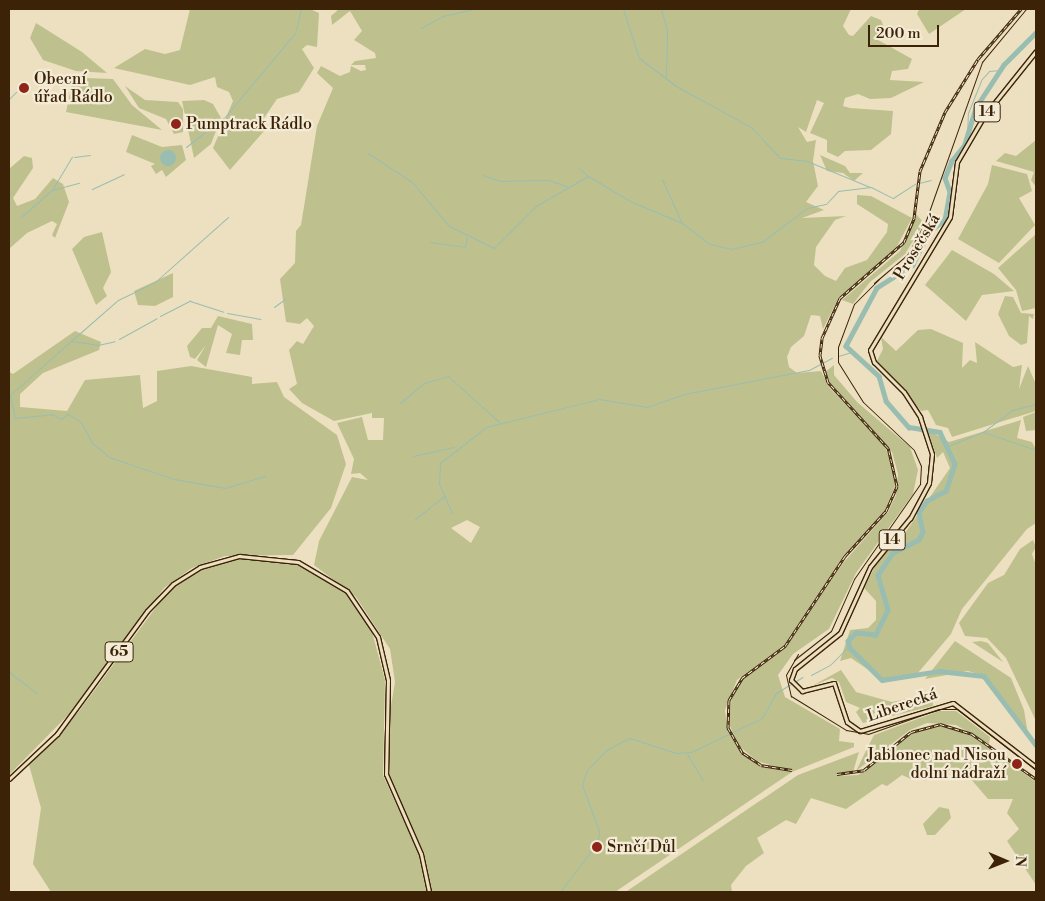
<!DOCTYPE html>
<html>
<head>
<meta charset="utf-8">
<style>
	body { margin:0 }
	#map { position:relative; width:1045px; height:901px; overflow:hidden; background:#ede0c0; font-family:"Libre Bodoni",serif }
	div>[style] { position:absolute }
	[style*='--x'] { left:calc(var(--x)*1px); top:calc(var(--y)*1px); width:calc(var(--w)*1px); rotate:calc(var(--a)*1deg) }
	.green>* { inset:0; background:#bec18e }
	.water>* { inset:0; background:#99bdb1 }
	.round { border-radius:50% }
	.stream>* { height:1px; margin:-0.5px; padding:0 0.5px; transform-origin:0.5px; border-radius:0.5px; background:#99bdb1 }
	.river>* { height:4.5px; margin:-2.25px; padding:0 2.25px; transform-origin:2.25px; border-radius:2.25px; background:#99bdb1 }
	.roads { filter:drop-shadow(1px 0 #3c2308) drop-shadow(-1px 0 #3c2308) drop-shadow(0 1px #3c2308) drop-shadow(0 -1px #3c2308) }
	.major>* { height:3px; margin:-1.5px; padding:0 1.5px; transform-origin:1.5px; border-radius:1.5px; background:#ede0c0 }
	.tram>* { height:1px; margin:-0.5px; padding:0 0.5px; transform-origin:0.5px; border-radius:0.5px; background:#3c2308 }
	.rail>* { height:3px; margin-top:-1.5px; transform-origin:0; background:repeating-linear-gradient(90deg,#f3ebd6 0 4px,#3c2308 0 8px); box-sizing:border-box; border-block:1px solid #3c2308 }
	.dots>* { width:14px; height:14px; translate:-50% -50%; box-sizing:border-box; border:2px solid #f3ebd6; border-radius:50% }
	span { translate:-50% -50%; white-space:nowrap; text-align:center; line-height:1.15; -webkit-text-stroke:4.5px #f3ebd6; paint-order:stroke }
	.shield-label span { padding:1px 4px; background:#f3ebd6; border:1px solid; border-radius:4px; -webkit-text-stroke-width:0 }
	.shield-label { font-size:15px; color:#3c2308; font-weight:700 }
	.poi-label { font-size:16px; color:#3c2308 }
	.left { translate:0 -50%; text-align:left }
	.right { translate:-100% -50%; text-align:right }
	.street-label { font-size:16px; color:#3c2308 }
	.frame { position:absolute; inset:0; border:10px solid #3c2308; pointer-events:none }
	.north { position:absolute; left:980px; top:836px; width:50px; height:50px; -webkit-text-stroke:4px #f3ebd6; paint-order:stroke; rotate:91deg; font-size:14px; font-weight:700; line-height:20px; text-align:center; color:#3c2308 }
	.north::after { content:''; display:block; margin:auto; width:18px; height:22px; background:#3c2308; clip-path:polygon(50% 0,100% 100%,50% 72%,0 100%) }
	.scale { position:absolute; left:868px; top:25px; width:71px; height:22px; box-sizing:border-box; border:2px solid #3c2308; border-top:0; padding-left:6px; font-size:15px; line-height:18px; white-space:nowrap; color:#3c2308; -webkit-text-stroke:4px #f3ebd6; paint-order:stroke }
</style>
</head>
<body>
<div id="map">
	<div class="green">
		<i style="clip-path:polygon(190px 9px,310px 9px,319px 13px,317px 47px,307px 45px,302px 49px,314px 68px,306px 81px,299px 92px,277px 99px,264px 118px,265px 130px,230px 170px,213px 148px,233px 101px,229px 92px,217px 87px,215px 77px,190px 85px,114px 68px,145px 49px,165px 54px,180px 50px)"></i>
		<i style="clip-path:polygon(evenodd,339px 9px,851px 9px,843px 26px,849px 35px,853px 36px,871px 16px,881px 20px,886px 32px,877px 29px,878px 40px,912px 59px,908px 69px,892px 71px,890px 80px,924px 82px,891px 98px,870px 99px,858px 94px,845px 98px,843px 106px,850px 108px,893px 111px,891px 134px,871px 150px,845px 151px,838px 157px,827px 152px,827px 140px,810px 133px,824px 103px,817px 100px,806px 132px,798px 127px,807px 142px,816px 140px,813px 161px,818px 186px,806px 202px,824px 210px,802px 218px,846px 216px,835px 220px,816px 247px,814px 265px,825px 276px,836px 281px,845px 268px,867px 260px,887px 232px,888px 224px,857px 204px,857px 195px,871px 196px,912px 218px,894px 252px,839px 297px,823px 329px,820px 316px,811px 315px,804px 336px,791px 347px,787px 357px,789px 367px,797px 373px,821px 371px,829px 387px,884px 446px,893px 463px,895px 486px,885px 510px,844px 555px,784px 645px,737px 680px,725px 710px,728px 732px,741px 753px,760px 767px,792px 772px,757px 761px,739px 746px,729px 724px,732px 695px,743px 679px,786px 647px,843px 563px,888px 512px,896px 495px,898px 474px,892px 452px,831px 384px,825px 372px,834px 365px,834px 375px,857px 402px,910px 447px,918px 470px,913px 494px,856px 573px,829px 629px,793px 654px,778px 675px,785px 697px,840px 729px,839px 741px,854px 743px,854px 747px,792px 772px,615px 892px,432px 892px,424px 853px,388px 774px,386px 736px,395px 682px,390px 649px,356px 597px,314px 565px,319px 541px,352px 477px,368px 480px,360px 473px,351px 474px,354px 459px,337px 423px,362px 417px,368px 440px,383px 440px,384px 418px,372px 418px,372px 413px,334px 421px,302px 403px,289px 389px,297px 384px,289px 350px,297px 341px,303px 344px,314px 326px,307px 318px,300px 324px,286px 322px,280px 279px,295px 263px,296px 231px,301px 225px,317px 126px,333px 88px,317px 73px,321px 66px,340px 76px,350px 72px,351px 66px,361px 71px,366px 70px,365px 65px,351px 65px,355px 61px,376px 58px,375px 53px,354px 40px,362px 31px,350px 11px,332px 25px,331px 16px,339px 9px,467px 520px,480px 527px,471px 543px,451px 528px,467px 520px)"></i>
		<i style="clip-path:polygon(919px 9px,966px 9px,929px 34px,917px 14px)"></i>
		<i style="clip-path:polygon(36px 23px,82px 52px,107px 73px,76px 71px,43px 60px,30px 38px)"></i>
		<i style="clip-path:polygon(85px 78px,113px 79px,132px 105px,162px 130px,66px 112px,72px 83px)"></i>
		<i style="clip-path:polygon(125px 86px,145px 100px,178px 102px,183px 109px,183px 132px,174px 134px,166px 119px,139px 108px)"></i>
		<i style="clip-path:polygon(204px 100px,213px 104px,221px 118px,211px 144px,194px 158px,182px 101px)"></i>
		<i style="clip-path:polygon(132px 135px,162px 147px,182px 145px,186px 160px,166px 177px,162px 170px,156px 174px,151px 166px,155px 164px,126px 152px)"></i>
		<i style="clip-path:polygon(1036px 140px,1036px 187px,1031px 180px,1034px 172px,996px 161px,1005px 153px,1016px 156px)"></i>
		<i style="clip-path:polygon(820px 155px,845px 166px,850px 173px,863px 173px,854px 181px,843px 173px,827px 171px)"></i>
		<i style="clip-path:polygon(24px 156px,32px 158px,33px 168px,13px 198px,17px 206px,35px 199px,53px 178px,63px 184px,69px 202px,55px 238px,52px 235px,57px 224px,52px 221px,27px 233px,9px 249px,9px 169px)"></i>
		<i style="clip-path:polygon(992px 165px,1027px 174px,1032px 191px,1019px 198px,1035px 225px,999px 263px,958px 239px,988px 184px)"></i>
		<i style="clip-path:polygon(916px 214px,924px 223px,905px 254px,870px 282px,853px 304px,842px 300px,900px 251px)"></i>
		<i style="clip-path:polygon(102px 232px,111px 272px,103px 288px,107px 296px,96px 305px,72px 249px,84px 237px)"></i>
		<i style="clip-path:polygon(1036px 234px,1036px 308px,1022px 311px,1016px 290px,998px 268px)"></i>
		<i style="clip-path:polygon(952px 250px,994px 274px,1014px 291px,982px 295px,966px 321px,925px 285px)"></i>
		<i style="clip-path:polygon(173px 273px,173px 297px,155px 306px,138px 305px,134px 291px)"></i>
		<i style="clip-path:polygon(1005px 296px,1013px 297px,1021px 313px,1034px 314px,1033px 319px,1029px 316px,1027px 343px,1021px 345px,1009px 336px,998px 314px)"></i>
		<i style="clip-path:polygon(218px 316px,252px 324px,253px 340px,242px 340px,240px 355px,226px 353px,232px 334px,218px 325px,206px 367px,197px 360px,206px 345px,195px 359px,190px 357px,187px 346px,202px 328px,211px 328px)"></i>
		<i style="clip-path:polygon(931px 329px,963px 343px,962px 368px,970px 360px,977px 363px,975px 342px,1013px 367px,1022px 365px,1019px 389px,1028px 366px,1036px 384px,1036px 411px,952px 437px,948px 428px,936px 425px,928px 410px,921px 411px,877px 361px,883px 349px,881px 337px,896px 351px,918px 330px)"></i>
		<i style="clip-path:polygon(75px 331px,101px 342px,99px 350px,43px 373px,20px 394px,20px 407px,67px 411px,85px 380px,140px 375px,143px 408px,157px 401px,157px 371px,191px 366px,252px 377px,252px 384px,277px 382px,284px 397px,337px 435px,346px 464px,331px 508px,293px 555px,225px 556px,192px 568px,164px 588px,75px 708px,9px 775px,9px 372px,13px 374px)"></i>
		<i style="clip-path:polygon(1036px 412px,1036px 430px,1026px 431px,1023px 417px)"></i>
		<i style="clip-path:polygon(1021px 420px,1017px 438px,1032px 442px,1036px 449px,1036px 523px,1027px 529px,962px 609px,951px 634px,917px 674px,882px 679px,851px 658px,840px 661px,850px 630px,868px 628px,876px 620px,876px 601px,864px 588px,880px 556px,905px 533px,950px 468px,943px 452px,937px 458px,927px 429px,949px 442px)"></i>
		<i style="clip-path:polygon(1033px 540px,1036px 547px,1032px 554px,1036px 565px,1036px 721px,1006px 658px,987px 638px,965px 636px,959px 623px,988px 583px,1004px 575px,1020px 549px)"></i>
		<i style="clip-path:polygon(239px 558px,285px 561px,312px 570px,346px 593px,371px 628px,385px 680px,383px 775px,419px 854px,427px 892px,51px 892px,33px 864px,41px 808px,29px 765px,79px 711px,168px 591px,201px 569px)"></i>
		<i style="clip-path:polygon(955px 641px,1011px 678px,1024px 710px,1028px 734px,985px 676px,968px 671px,925px 679px)"></i>
		<i style="clip-path:polygon(981px 641px,988px 643px,1003px 662px,972px 642px)"></i>
		<i style="clip-path:polygon(841px 670px,856px 692px,892px 702px,932px 694px,933px 706px,863px 723px,856px 712px,860px 708px,846px 702px,839px 682px,832px 678px,812px 686px)"></i>
		<i style="clip-path:polygon(939px 711px,956px 711px,990px 737px,989px 744px,956px 725px,927px 723px,910px 730px,856px 771px,874px 735px)"></i>
		<i style="clip-path:polygon(944px 726px,971px 736px,1036px 782px,1036px 885px,1007px 841px,1019px 829px,1007px 813px,1013px 799px,988px 799px,964px 771px,953px 769px,924px 781px,928px 775px,922px 769px,911px 779px,902px 775px,887px 786px,882px 784px,846px 809px,811px 798px,796px 824px,786px 820px,757px 838px,764px 853px,746px 866px,731px 885px,732px 892px,627px 891px,798px 775px,859px 752px,853px 772px,837px 776px,858px 775px,915px 731px)"></i>
		<i style="clip-path:polygon(939px 807px,949px 809px,951px 818px,935px 835px,927px 835px,923px 824px)"></i>
	</div>
	<div class="water">
		<i class="round" style="left:160px;top:150px;width:16px;height:16px"></i>
	</div>
	<div class="stream">
		<i style="--x:623;--y:9;--w:52;--a:71.9"></i>
		<i style="--x:639;--y:58;--w:46;--a:37.1"></i>
		<i style="--x:676;--y:86;--w:85;--a:28.7"></i>
		<i style="--x:751;--y:127;--w:42;--a:46.9"></i>
		<i style="--x:780;--y:158;--w:27;--a:6"></i>
		<i style="--x:807;--y:161;--w:68;--a:22.4"></i>
		<i style="--x:661;--y:9;--w:22;--a:74"></i>
		<i style="--x:667;--y:30;--w:46;--a:91.2"></i>
		<i style="--x:421;--y:28;--w:25;--a:-29"></i>
		<i style="--x:443;--y:16;--w:32;--a:-13"></i>
		<i style="--x:296;--y:30;--w:22;--a:-77"></i>
		<i style="--x:9;--y:99;--w:10;--a:-45"></i>
		<i style="--x:224;--y:118;--w:111;--a:-50.1"></i>
		<i style="--x:967;--y:139;--w:26;--a:-88"></i>
		<i style="--x:968;--y:113;--w:35;--a:-68"></i>
		<i style="--x:981;--y:80;--w:12;--a:-48"></i>
		<i style="--x:989;--y:71;--w:12;--a:-5"></i>
		<i style="--x:186;--y:147;--w:47;--a:-38.1"></i>
		<i style="--x:368;--y:153;--w:53;--a:33.4"></i>
		<i style="--x:412;--y:182;--w:57;--a:49.9"></i>
		<i style="--x:449;--y:226;--w:50;--a:26.1"></i>
		<i style="--x:494;--y:248;--w:59;--a:-45"></i>
		<i style="--x:536;--y:206;--w:60;--a:-30"></i>
		<i style="--x:588;--y:176;--w:49;--a:30.8"></i>
		<i style="--x:630;--y:201;--w:56;--a:22.9"></i>
		<i style="--x:682;--y:223;--w:35;--a:37"></i>
		<i style="--x:710;--y:244;--w:22;--a:13"></i>
		<i style="--x:731;--y:249;--w:32;--a:-13"></i>
		<i style="--x:762;--y:242;--w:56;--a:-37.1"></i>
		<i style="--x:807;--y:208;--w:19;--a:-12"></i>
		<i style="--x:826;--y:204;--w:18;--a:-47"></i>
		<i style="--x:838;--y:191;--w:33;--a:-7"></i>
		<i style="--x:871;--y:187;--w:25;--a:27"></i>
		<i style="--x:893;--y:198;--w:27;--a:-33"></i>
		<i style="--x:74;--y:157;--w:16;--a:-7"></i>
		<i style="--x:579;--y:168;--w:12;--a:42"></i>
		<i style="--x:482;--y:175;--w:20;--a:18"></i>
		<i style="--x:501;--y:181;--w:47;--a:-1.2"></i>
		<i style="--x:548;--y:180;--w:20;--a:18"></i>
		<i style="--x:662;--y:179;--w:46;--a:65.7"></i>
		<i style="--x:919;--y:183;--w:12;--a:-14"></i>
		<i style="--x:92;--y:189;--w:35;--a:-25"></i>
		<i style="--x:52;--y:190;--w:39;--a:-59"></i>
		<i style="--x:21;--y:217;--w:41;--a:-41.1"></i>
		<i style="--x:52;--y:190;--w:28;--a:-15"></i>
		<i style="--x:430;--y:242;--w:35;--a:8"></i>
		<i style="--x:465;--y:247;--w:10;--a:-79"></i>
		<i style="--x:274;--y:307;--w:14;--a:-36"></i>
		<i style="--x:227;--y:313;--w:34;--a:10"></i>
		<i style="--x:160;--y:316;--w:34;--a:-27"></i>
		<i style="--x:190;--y:301;--w:35;--a:18"></i>
		<i style="--x:119;--y:339;--w:43;--a:-28.9"></i>
		<i style="--x:71;--y:341;--w:62;--a:-41.1"></i>
		<i style="--x:118;--y:300;--w:41;--a:-25.9"></i>
		<i style="--x:155;--y:282;--w:98;--a:-41.7"></i>
		<i style="--x:838;--y:356;--w:14;--a:-17"></i>
		<i style="--x:10;--y:395;--w:24;--a:78"></i>
		<i style="--x:15;--y:418;--w:37;--a:-6"></i>
		<i style="--x:52;--y:414;--w:10;--a:29"></i>
		<i style="--x:61;--y:419;--w:9;--a:-36"></i>
		<i style="--x:68;--y:414;--w:15;--a:32"></i>
		<i style="--x:81;--y:422;--w:24;--a:62"></i>
		<i style="--x:92;--y:443;--w:22;--a:39"></i>
		<i style="--x:109;--y:457;--w:69;--a:18.7"></i>
		<i style="--x:174;--y:479;--w:52;--a:10"></i>
		<i style="--x:225;--y:488;--w:42;--a:-16.7"></i>
		<i style="--x:9;--y:396;--w:83;--a:-41.6"></i>
		<i style="--x:71;--y:341;--w:27;--a:8"></i>
		<i style="--x:98;--y:345;--w:17;--a:-13"></i>
		<i style="--x:400;--y:403;--w:31;--a:-40"></i>
		<i style="--x:424;--y:383;--w:25;--a:-16"></i>
		<i style="--x:448;--y:376;--w:69;--a:42"></i>
		<i style="--x:983;--y:432;--w:56;--a:18.8"></i>
		<i style="--x:948;--y:446;--w:38;--a:-22"></i>
		<i style="--x:983;--y:432;--w:36;--a:-37"></i>
		<i style="--x:1012;--y:410;--w:25;--a:-14"></i>
		<i style="--x:413;--y:456;--w:42;--a:-12.4"></i>
		<i style="--x:452;--y:513;--w:32;--a:-114"></i>
		<i style="--x:439;--y:484;--w:21;--a:-87"></i>
		<i style="--x:440;--y:463;--w:58;--a:-38"></i>
		<i style="--x:486;--y:427;--w:116;--a:-13.9"></i>
		<i style="--x:599;--y:399;--w:49;--a:9.5"></i>
		<i style="--x:647;--y:407;--w:39;--a:-19"></i>
		<i style="--x:684;--y:394;--w:127;--a:-10.9"></i>
		<i style="--x:809;--y:370;--w:26;--a:-28"></i>
		<i style="--x:415;--y:519;--w:37;--a:-38"></i>
		<i style="--x:9;--y:672;--w:35;--a:37"></i>
		<i style="--x:811;--y:675;--w:21;--a:-28"></i>
		<i style="--x:830;--y:665;--w:27;--a:-45"></i>
		<i style="--x:687;--y:754;--w:31;--a:59"></i>
		<i style="--x:560;--y:892;--w:63;--a:-52.8"></i>
		<i style="--x:598;--y:842;--w:11;--a:-85"></i>
		<i style="--x:599;--y:831;--w:49;--a:-110.3"></i>
		<i style="--x:582;--y:785;--w:16;--a:-72"></i>
		<i style="--x:587;--y:770;--w:28;--a:-46"></i>
		<i style="--x:606;--y:750;--w:27;--a:-27"></i>
		<i style="--x:630;--y:738;--w:48;--a:18.1"></i>
		<i style="--x:676;--y:753;--w:15;--a:-4"></i>
		<i style="--x:691;--y:752;--w:79;--a:-25.6"></i>
		<i style="--x:762;--y:718;--w:29;--a:-61"></i>
		<i style="--x:776;--y:693;--w:31;--a:-31"></i>
	</div>
	<div class="river">
		<i style="--x:1036;--y:33;--w:45;--a:135"></i>
		<i style="--x:1004;--y:65;--w:51;--a:123.1"></i>
		<i style="--x:976;--y:108;--w:39;--a:107"></i>
		<i style="--x:965;--y:145;--w:21;--a:129"></i>
		<i style="--x:952;--y:161;--w:18;--a:112"></i>
		<i style="--x:945;--y:178;--w:15;--a:70"></i>
		<i style="--x:950;--y:192;--w:28;--a:100"></i>
		<i style="--x:945;--y:220;--w:20;--a:143"></i>
		<i style="--x:929;--y:232;--w:37;--a:116"></i>
		<i style="--x:913;--y:265;--w:43;--a:147.4"></i>
		<i style="--x:877;--y:288;--w:66;--a:118.1"></i>
		<i style="--x:846;--y:346;--w:45;--a:42.3"></i>
		<i style="--x:879;--y:376;--w:26;--a:74"></i>
		<i style="--x:886;--y:401;--w:35;--a:49"></i>
		<i style="--x:909;--y:427;--w:31;--a:9"></i>
		<i style="--x:940;--y:432;--w:35;--a:65"></i>
		<i style="--x:955;--y:464;--w:28;--a:108"></i>
		<i style="--x:946;--y:491;--w:21;--a:152"></i>
		<i style="--x:927;--y:501;--w:14;--a:124"></i>
		<i style="--x:919;--y:513;--w:19;--a:78"></i>
		<i style="--x:923;--y:532;--w:9;--a:117"></i>
		<i style="--x:919;--y:540;--w:29;--a:153"></i>
		<i style="--x:893;--y:553;--w:27;--a:124"></i>
		<i style="--x:878;--y:575;--w:36;--a:74"></i>
		<i style="--x:888;--y:610;--w:28;--a:116"></i>
		<i style="--x:876;--y:635;--w:20;--a:-174"></i>
		<i style="--x:856;--y:633;--w:11;--a:135"></i>
		<i style="--x:848;--y:641;--w:7;--a:74"></i>
		<i style="--x:850;--y:648;--w:45;--a:45"></i>
		<i style="--x:882;--y:680;--w:58;--a:-9"></i>
		<i style="--x:939;--y:671;--w:45;--a:6.3"></i>
		<i style="--x:984;--y:676;--w:86;--a:53"></i>
	</div>
	<div class="roads">
		<div class="major">
			<i style="--x:1036;--y:51;--w:83;--a:128.7"></i>
			<i style="--x:984;--y:116;--w:53;--a:120.4"></i>
			<i style="--x:957;--y:162;--w:55;--a:97.3"></i>
			<i style="--x:950;--y:217;--w:155;--a:121"></i>
			<i style="--x:870;--y:350;--w:13;--a:72"></i>
			<i style="--x:874;--y:362;--w:42;--a:45"></i>
			<i style="--x:904;--y:392;--w:30;--a:57"></i>
			<i style="--x:920;--y:417;--w:39;--a:72"></i>
			<i style="--x:932;--y:454;--w:29;--a:96"></i>
			<i style="--x:929;--y:483;--w:40;--a:118"></i>
			<i style="--x:910;--y:518;--w:63;--a:129.2"></i>
			<i style="--x:870;--y:567;--w:72;--a:114.4"></i>
			<i style="--x:840;--y:633;--w:58;--a:141.3"></i>
			<i style="--x:795;--y:669;--w:12;--a:110"></i>
			<i style="--x:791;--y:680;--w:16;--a:45"></i>
			<i style="--x:802;--y:691;--w:33;--a:-14"></i>
			<i style="--x:834;--y:683;--w:41;--a:71.6"></i>
			<i style="--x:847;--y:722;--w:16;--a:35"></i>
			<i style="--x:860;--y:731;--w:97;--a:-16.8"></i>
			<i style="--x:953;--y:703;--w:105;--a:37.6"></i>
			<i style="--x:9;--y:779;--w:66;--a:-43.2"></i>
			<i style="--x:57;--y:734;--w:152;--a:-53.8"></i>
			<i style="--x:147;--y:611;--w:37;--a:-46"></i>
			<i style="--x:173;--y:584;--w:32;--a:-32"></i>
			<i style="--x:200;--y:567;--w:41;--a:-15.8"></i>
			<i style="--x:239;--y:556;--w:59;--a:5.8"></i>
			<i style="--x:298;--y:562;--w:57;--a:30.6"></i>
			<i style="--x:347;--y:591;--w:55;--a:56"></i>
			<i style="--x:378;--y:637;--w:44;--a:76.9"></i>
			<i style="--x:388;--y:680;--w:94;--a:91.2"></i>
			<i style="--x:386;--y:774;--w:87;--a:66.4"></i>
			<i style="--x:421;--y:854;--w:39;--a:78"></i>
		</div>
	</div>
	<div class="tram">
		<i style="--x:874;--y:283;--w:43;--a:-40.3"></i>
		<i style="--x:907;--y:255;--w:37;--a:-61"></i>
		<i style="--x:925;--y:223;--w:171;--a:-70.5"></i>
		<i style="--x:982;--y:62;--w:69;--a:-50.3"></i>
		<i style="--x:798;--y:654;--w:24;--a:120"></i>
		<i style="--x:786;--y:675;--w:22;--a:77"></i>
		<i style="--x:791;--y:696;--w:65;--a:31.7"></i>
		<i style="--x:846;--y:730;--w:22;--a:10"></i>
		<i style="--x:868;--y:734;--w:75;--a:-19.4"></i>
		<i style="--x:939;--y:709;--w:18;--a:0"></i>
		<i style="--x:957;--y:709;--w:100;--a:37.7"></i>
		<i style="--x:794;--y:660;--w:47;--a:-38.1"></i>
		<i style="--x:831;--y:631;--w:57;--a:-66.1"></i>
		<i style="--x:854;--y:579;--w:116;--a:-55.2"></i>
		<i style="--x:920;--y:484;--w:18;--a:-87"></i>
		<i style="--x:921;--y:466;--w:17;--a:-114"></i>
		<i style="--x:914;--y:450;--w:70;--a:-136.7"></i>
		<i style="--x:863;--y:402;--w:47;--a:-122"></i>
		<i style="--x:838;--y:362;--w:15;--a:-90"></i>
		<i style="--x:838;--y:347;--w:46;--a:-69.6"></i>
		<i style="--x:854;--y:304;--w:35;--a:-45"></i>
	</div>
	<div class="rail">
		<i style="--x:792;--y:770;--w:31;--a:-171"></i>
		<i style="--x:761;--y:765;--w:23;--a:-146"></i>
		<i style="--x:742;--y:752;--w:28;--a:-120"></i>
		<i style="--x:728;--y:728;--w:28;--a:-88"></i>
		<i style="--x:729;--y:700;--w:26;--a:-59"></i>
		<i style="--x:742;--y:678;--w:54;--a:-36.7"></i>
		<i style="--x:785;--y:646;--w:108;--a:-56.3"></i>
		<i style="--x:845;--y:556;--w:61;--a:-47.7"></i>
		<i style="--x:886;--y:511;--w:27;--a:-66"></i>
		<i style="--x:897;--y:486;--w:39;--a:-103"></i>
		<i style="--x:888;--y:448;--w:89;--a:-132.3"></i>
		<i style="--x:828;--y:382;--w:28;--a:-107"></i>
		<i style="--x:820;--y:355;--w:17;--a:-83"></i>
		<i style="--x:822;--y:338;--w:44;--a:-65.8"></i>
		<i style="--x:840;--y:298;--w:85;--a:-41.2"></i>
		<i style="--x:904;--y:242;--w:26;--a:-67"></i>
		<i style="--x:914;--y:218;--w:47;--a:-82.7"></i>
		<i style="--x:920;--y:171;--w:64;--a:-67"></i>
		<i style="--x:945;--y:112;--w:62;--a:-58.1"></i>
		<i style="--x:978;--y:59;--w:66;--a:-49.3"></i>
		<i style="--x:837;--y:774;--w:27;--a:-8"></i>
		<i style="--x:864;--y:770;--w:60;--a:-39"></i>
		<i style="--x:911;--y:732;--w:30;--a:-15"></i>
		<i style="--x:940;--y:724;--w:34;--a:17"></i>
		<i style="--x:972;--y:734;--w:78;--a:35.1"></i>
	</div>
	<div class="dots">
		<i style="left:24px;top:88px;background:#8f2418"></i>
		<i style="left:176px;top:124px;background:#8f2418"></i>
		<i style="left:1017px;top:764px;background:#8f2418"></i>
		<i style="left:597px;top:847px;background:#8f2418"></i>
	</div>
	<div class="shield-label">
		<span style="left:987px;top:112px">14</span>
		<span style="left:892px;top:540px">14</span>
		<span style="left:119px;top:652px">65</span>
	</div>
	<div class="poi-label">
		<span class="left" style="left:34px;top:88px">Obecní<br>úřad Rádlo</span>
		<span class="left" style="left:186px;top:124px">Pumptrack Rádlo</span>
		<span class="right" style="left:1006px;top:764px">Jablonec nad Nisou<br>dolní nádraží</span>
		<span class="left" style="left:607px;top:847px">Srnčí Důl</span>
	</div>
	<div class="street-label">
		<span style="left:917px;top:247px;rotate:-59deg">Prosečská</span>
		<span style="left:902px;top:705px;rotate:-19deg">Liberecká</span>
	</div>
	<div class="frame"></div>
	<div class="north">N</div>
	<div class="scale">200 m</div>
</div>
</body>
</html>
